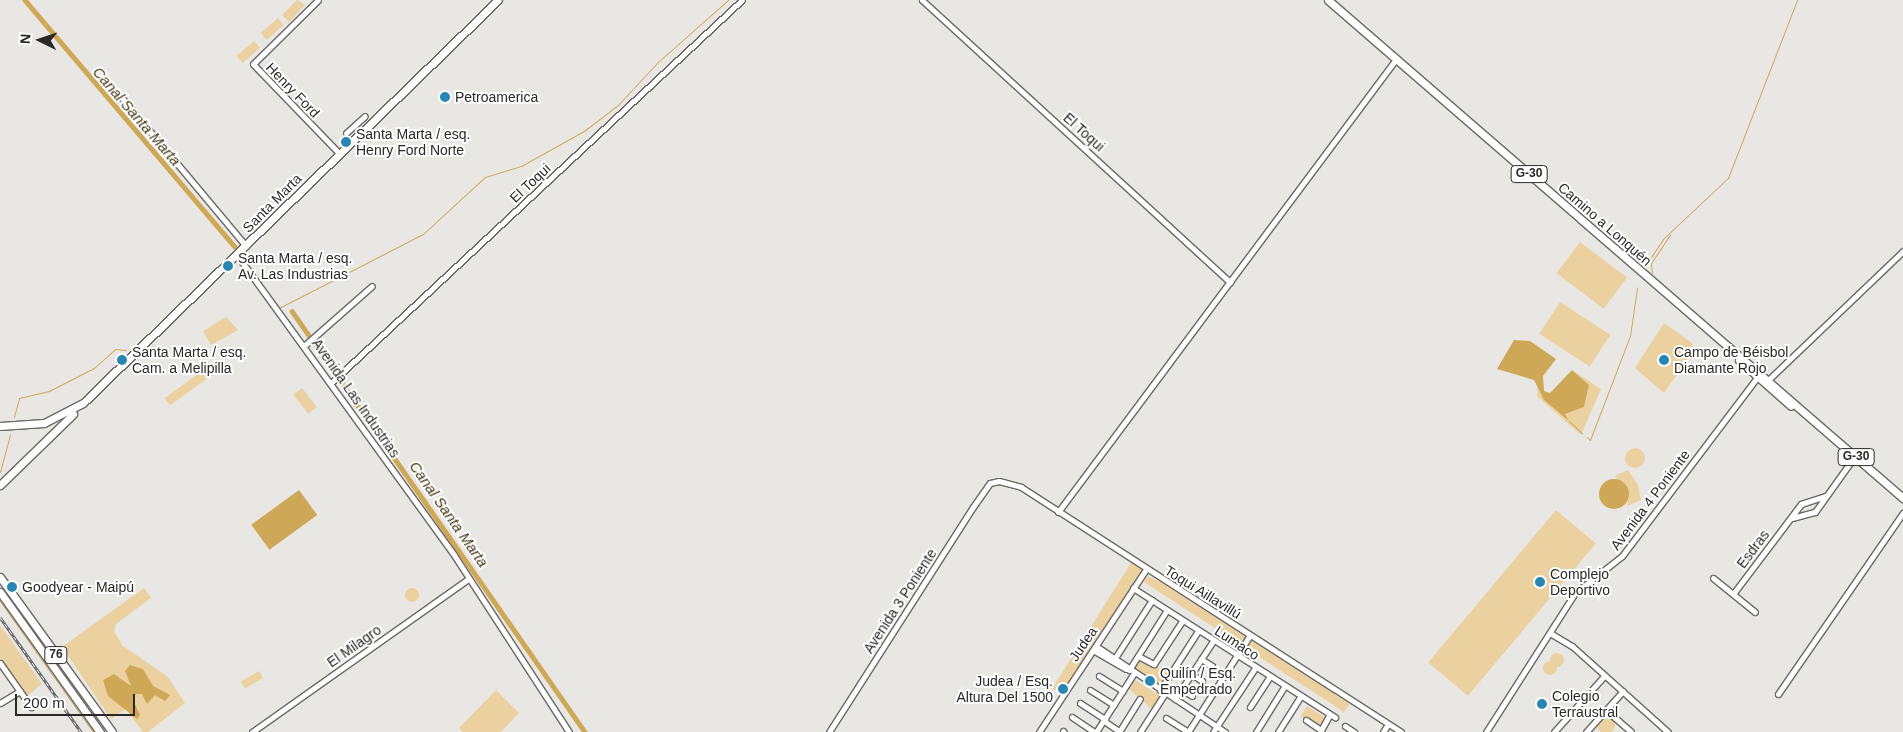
<!DOCTYPE html>
<html>
<head>
<meta charset="utf-8">
<style>
	body { margin:0 }
	#map { position:relative; width:1903px; height:732px; overflow:hidden; background:#e9e7e4; font-family:Arial,sans-serif }
	div>[style] { position:absolute }
	[style*='--x'] { left:calc(var(--x)*1px); top:calc(var(--y)*1px); width:calc(var(--w)*1px); rotate:calc(var(--a)*1deg) }
	.green>* { inset:0; background:#ebd19f; transform-origin:0 0 }
	.round { border-radius:50% }
	.water>* { inset:0; background:#cea857; transform-origin:0 0 }
	.stream>* { height:1px; margin:-0.5px; padding:0 0.5px; transform-origin:0.5px; border-radius:0.5px; background:#cea857 }
	.canal>* { height:4.5px; margin:-2.25px; padding:0 2.25px; transform-origin:2.25px; border-radius:2.25px; background:#cea857 }
	.roads { filter:drop-shadow(1px 0 #6b6966) drop-shadow(-1px 0 #6b6966) drop-shadow(0 1px #6b6966) drop-shadow(0 -1px #6b6966) }
	.minor>* { height:5px; margin:-2.5px; padding:0 2.5px; transform-origin:2.5px; border-radius:2.5px; background:#fff }
	.major>* { height:7px; margin:-3.5px; padding:0 3.5px; transform-origin:3.5px; border-radius:3.5px; background:#fff }
	.rail>* { height:3px; margin-top:-1.5px; transform-origin:0; background:repeating-linear-gradient(90deg,#fff 0 4px,#5d5c5a 0 8px); box-sizing:border-box; border-block:1px solid #5d5c5a }
	.dots>* { width:14px; height:14px; translate:-50% -50%; box-sizing:border-box; border:2px solid #fff; border-radius:50% }
	span { translate:-50% -50%; white-space:nowrap; text-align:center; line-height:1.15; -webkit-text-stroke:4px #fff; paint-order:stroke }
	.shield-label span { padding:1px 4px; background:#fff; border:1px solid; border-radius:4px; -webkit-text-stroke-width:0 }
	.shield-label { font-size:12px; color:#2a2928; font-weight:700 }
	.street-label { font-size:14px; color:#2a2928 }
	.poi-label { font-size:14px; color:#2a2928 }
	.left { translate:0 -50%; text-align:left }
	.right { translate:-100% -50%; text-align:right }
	.water-label { font-size:15px; color:#473714; font-style:italic }
	.north { position:absolute; left:15px; top:15px; width:50px; height:50px; -webkit-text-stroke:4px #fff; paint-order:stroke; rotate:274deg; font-size:14px; font-weight:700; line-height:20px; text-align:center; color:#2a2928 }
	.north::after { content:''; display:block; margin:auto; width:18px; height:22px; background:#2a2928; clip-path:polygon(50% 0,100% 100%,50% 72%,0 100%) }
	.scale { position:absolute; left:15px; top:694px; width:120px; height:22px; box-sizing:border-box; border:2px solid #2a2928; border-top:0; padding-left:6px; font-size:15px; line-height:18px; white-space:nowrap; color:#2a2928; -webkit-text-stroke:4px #fff; paint-order:stroke }
</style>
</head>
<body>
<div id="map">
	<div class="green">
		<i style="clip-path:polygon(297px 0,305px 5px,289px 22px,282px 15px)"></i>
		<i style="left:278px;top:18px;width:9px;height:23px;rotate:49deg"></i>
		<i style="left:254px;top:41px;width:9px;height:23px;rotate:49deg"></i>
		<i style="left:1580px;top:242px;width:59px;height:39px;rotate:37deg"></i>
		<i style="left:1560px;top:302px;width:60px;height:38px;rotate:33deg"></i>
		<i style="clip-path:polygon(226px 317px,238px 330px,211px 345px,203px 331px)"></i>
		<i style="clip-path:polygon(1664px 323px,1692px 343px,1694px 351px,1664px 393px,1635px 368px)"></i>
		<i style="left:209px;top:366px;width:9px;height:55px;rotate:54deg"></i>
		<i style="clip-path:polygon(1572px 370px,1601px 389px,1581px 435px,1537px 396px,1538px 384px,1539px 392px,1569px 420px,1565px 414px,1584px 407px,1589px 385px)"></i>
		<i style="left:302px;top:388px;width:24px;height:11px;rotate:52deg"></i>
		<i class="round" style="left:1625px;top:448px;width:20px;height:20px"></i>
		<i style="clip-path:polygon(1628px 470px,1638px 485px,1641px 500px,1627px 506px,1629px 497px,1615px 476px)"></i>
		<i style="left:1556px;top:510px;width:52px;height:199px;rotate:40deg"></i>
		<i style="left:1132px;top:561px;width:13px;height:150px;rotate:32deg"></i>
		<i style="clip-path:polygon(1148px 576px,1162px 583px,1350px 704px,1344px 712px,1144px 582px)"></i>
		<i class="round" style="left:405px;top:588px;width:14px;height:14px"></i>
		<i style="clip-path:polygon(144px 588px,151px 598px,116px 624px,114px 631px,123px 646px,167px 676px,185px 703px,148px 732px,143px 732px,126px 709px,111px 719px,62px 647px)"></i>
		<i style="clip-path:polygon(0 625px,42px 684px,27px 696px,0 658px)"></i>
		<i class="round" style="left:1550px;top:653px;width:14px;height:14px"></i>
		<i style="clip-path:polygon(1138px 658px,1169px 673px,1161px 686px,1132px 668px)"></i>
		<i class="round" style="left:1543px;top:661px;width:14px;height:14px"></i>
		<i style="left:259px;top:671px;width:8px;height:21px;rotate:60deg"></i>
		<i style="clip-path:polygon(1135px 680px,1161px 696px,1153px 710px,1129px 689px)"></i>
		<i style="clip-path:polygon(496px 690px,519px 713px,501px 732px,463px 732px,459px 728px)"></i>
		<i style="left:1307px;top:706px;width:22px;height:12px;rotate:32deg"></i>
		<i class="round" style="left:1597px;top:716px;width:18px;height:18px"></i>
	</div>
	<div class="water">
		<i style="clip-path:polygon(1514px 340px,1530px 341px,1556px 359px,1543px 376px,1544px 391px,1550px 393px,1572px 370px,1589px 385px,1584px 407px,1565px 414px,1569px 421px,1544px 400px,1534px 380px,1497px 369px)"></i>
		<i class="round" style="left:1599px;top:479px;width:30px;height:30px"></i>
		<i style="left:299px;top:490px;width:31px;height:59px;rotate:54deg"></i>
		<i style="clip-path:polygon(130px 665px,143px 669px,153px 686px,170px 695px,165px 701px,155px 695px,147px 704px,142px 694px,136px 694px,133px 700px,140px 715px,137px 719px,108px 696px,103px 680px,114px 674px,131px 686px,125px 671px)"></i>
	</div>
	<div class="stream">
		<i style="--x:1643;--y:269;--w:37;--a:-56"></i>
		<i style="--x:1664;--y:238;--w:88;--a:-43.2"></i>
		<i style="--x:1728;--y:178;--w:191;--a:-68.8"></i>
		<i style="--x:1652;--y:273;--w:10;--a:-96"></i>
		<i style="--x:1651;--y:263;--w:34;--a:-56"></i>
		<i style="--x:277;--y:309;--w:164;--a:-27.2"></i>
		<i style="--x:423;--y:234;--w:84;--a:-42.6"></i>
		<i style="--x:485;--y:177;--w:38;--a:-17"></i>
		<i style="--x:521;--y:166;--w:72;--a:-29.1"></i>
		<i style="--x:584;--y:131;--w:43;--a:-37.4"></i>
		<i style="--x:618;--y:105;--w:59;--a:-47.1"></i>
		<i style="--x:658;--y:62;--w:94;--a:-41.5"></i>
		<i style="--x:14;--y:417;--w:20;--a:-75"></i>
		<i style="--x:19;--y:398;--w:31;--a:-13"></i>
		<i style="--x:49;--y:391;--w:51;--a:-27.1"></i>
		<i style="--x:94;--y:368;--w:28;--a:-42"></i>
		<i style="--x:115;--y:349;--w:11;--a:5"></i>
		<i style="--x:1569;--y:421;--w:18;--a:43"></i>
		<i style="--x:1587;--y:437;--w:4;--a:45"></i>
		<i style="--x:1590;--y:440;--w:111;--a:-69"></i>
		<i style="--x:1630;--y:336;--w:49;--a:-81.7"></i>
		<i style="--x:0;--y:472;--w:39;--a:-75"></i>
		<i style="--x:0;--y:601;--w:161;--a:54.6"></i>
	</div>
	<div class="canal">
		<i style="--x:25;--y:0;--w:323;--a:49.6"></i>
		<i style="--x:292;--y:311;--w:513;--a:55.16"></i>
	</div>
	<div class="roads">
		<div class="minor">
			<i style="--x:318;--y:0;--w:91;--a:135.4"></i>
			<i style="--x:253;--y:64;--w:125;--a:46"></i>
			<i style="--x:922;--y:0;--w:418;--a:42.5"></i>
			<i style="--x:123;--y:99;--w:192;--a:50.1"></i>
			<i style="--x:346;--y:133;--w:25;--a:-42"></i>
			<i style="--x:237;--y:255;--w:370;--a:54.1"></i>
			<i style="--x:454;--y:555;--w:211;--a:57"></i>
			<i style="--x:305;--y:345;--w:89;--a:-41.4"></i>
			<i style="--x:332;--y:382;--w:560;--a:-42.98"></i>
			<i style="--x:1766;--y:382;--w:190;--a:-43.7"></i>
			<i style="--x:1058;--y:512;--w:565;--a:-53.27"></i>
			<i style="--x:1792;--y:518;--w:24;--a:-15"></i>
			<i style="--x:1815;--y:512;--w:69;--a:-54.5"></i>
			<i style="--x:1713;--y:578;--w:54;--a:39"></i>
			<i style="--x:1133;--y:588;--w:240;--a:32.6"></i>
			<i style="--x:1733;--y:594;--w:113;--a:-52.9"></i>
			<i style="--x:1801;--y:504;--w:26;--a:-18"></i>
			<i style="--x:1550;--y:633;--w:26;--a:31"></i>
			<i style="--x:1572;--y:646;--w:129;--a:41.9"></i>
			<i style="--x:1096;--y:646;--w:155;--a:33.7"></i>
			<i style="--x:1093;--y:650;--w:38;--a:30"></i>
			<i style="--x:1138;--y:656;--w:18;--a:27"></i>
			<i style="--x:1154;--y:664;--w:51;--a:-56.9"></i>
			<i style="--x:1115;--y:658;--w:69;--a:-57.5"></i>
			<i style="--x:1201;--y:659;--w:13;--a:32"></i>
			<i style="--x:0;--y:663;--w:54;--a:54.8"></i>
			<i style="--x:1129;--y:670;--w:71;--a:-57.7"></i>
			<i style="--x:1191;--y:674;--w:13;--a:32"></i>
			<i style="--x:1099;--y:676;--w:28;--a:32"></i>
			<i style="--x:1181;--y:689;--w:13;--a:32"></i>
			<i style="--x:1090;--y:690;--w:28;--a:32"></i>
			<i style="--x:1160;--y:690;--w:70;--a:-57.2"></i>
			<i style="--x:1778;--y:694;--w:220;--a:-55.4"></i>
			<i style="--x:1175;--y:699;--w:69;--a:-56.8"></i>
			<i style="--x:0;--y:703;--w:23;--a:-31"></i>
			<i style="--x:1080;--y:703;--w:30;--a:33"></i>
			<i style="--x:1250;--y:707;--w:35;--a:-57"></i>
			<i style="--x:1606;--y:710;--w:33;--a:41"></i>
			<i style="--x:1072;--y:717;--w:27;--a:34"></i>
			<i style="--x:1166;--y:718;--w:26;--a:32"></i>
			<i style="--x:1188;--y:732;--w:115;--a:-57.4"></i>
			<i style="--x:1306;--y:720;--w:18;--a:34"></i>
			<i style="--x:1104;--y:721;--w:18;--a:34"></i>
			<i style="--x:1345;--y:726;--w:11;--a:34"></i>
			<i style="--x:1063;--y:731;--w:1;--a:45"></i>
			<i style="--x:252;--y:732;--w:265;--a:-35.3"></i>
			<i style="--x:829;--y:732;--w:267;--a:-57.4"></i>
			<i style="--x:973;--y:507;--w:29;--a:-55"></i>
			<i style="--x:990;--y:483;--w:9;--a:-13"></i>
			<i style="--x:999;--y:481;--w:23;--a:15"></i>
			<i style="--x:1021;--y:487;--w:452;--a:32.8"></i>
			<i style="--x:1039;--y:732;--w:195;--a:-56.7"></i>
			<i style="--x:1096;--y:732;--w:70;--a:-57.2"></i>
			<i style="--x:1119;--y:732;--w:39;--a:-58"></i>
			<i style="--x:1140;--y:732;--w:46;--a:-57.3"></i>
			<i style="--x:1213;--y:732;--w:77;--a:-56.7"></i>
			<i style="--x:1256;--y:732;--w:53;--a:-58.1"></i>
			<i style="--x:1278;--y:732;--w:41;--a:-57.8"></i>
			<i style="--x:1320;--y:732;--w:18;--a:-61"></i>
			<i style="--x:1383;--y:732;--w:9;--a:-58"></i>
			<i style="--x:1486;--y:732;--w:165;--a:-57.4"></i>
			<i style="--x:1575;--y:593;--w:60;--a:-38.2"></i>
			<i style="--x:1622;--y:556;--w:227;--a:-52.9"></i>
			<i style="--x:1554;--y:732;--w:76;--a:-48.2"></i>
			<i style="--x:1586;--y:732;--w:55;--a:-47.9"></i>
		</div>
		<div class="major">
			<i style="--x:1328;--y:0;--w:761;--a:40.9"></i>
			<i style="--x:1739;--y:360;--w:69;--a:41.5"></i>
			<i style="--x:0;--y:426;--w:44;--a:-3.9"></i>
			<i style="--x:44;--y:423;--w:44;--a:-27.1"></i>
			<i style="--x:83;--y:403;--w:578;--a:-44.16"></i>
			<i style="--x:0;--y:485;--w:102;--a:-44.2"></i>
			<i style="--x:0;--y:577;--w:191;--a:54.1"></i>
			<i style="--x:0;--y:592;--w:172;--a:54.5"></i>
		</div>
	</div>
	<div class="rail">
		<i style="--x:0;--y:617;--w:141;--a:54.8"></i>
	</div>
	<div class="dots">
		<i style="left:445px;top:97px;background:#2886b2"></i>
		<i style="left:346px;top:142px;background:#2886b2"></i>
		<i style="left:228px;top:266px;background:#2886b2"></i>
		<i style="left:122px;top:360px;background:#2886b2"></i>
		<i style="left:1664px;top:360px;background:#2886b2"></i>
		<i style="left:1540px;top:582px;background:#2886b2"></i>
		<i style="left:12px;top:587px;background:#2886b2"></i>
		<i style="left:1150px;top:681px;background:#2886b2"></i>
		<i style="left:1063px;top:689px;background:#2886b2"></i>
		<i style="left:1542px;top:704px;background:#2886b2"></i>
	</div>
	<div class="shield-label">
		<span style="left:1529px;top:174px">G-30</span>
		<span style="left:1856px;top:457px">G-30</span>
		<span style="left:56px;top:655px">76</span>
	</div>
	<div class="street-label">
		<span style="left:293px;top:90px;rotate:46deg">Henry Ford</span>
		<span style="left:1084px;top:132px;rotate:42deg">El Toqui</span>
		<span style="left:530px;top:183px;rotate:-43deg">El Toqui</span>
		<span style="left:272px;top:203px;rotate:-45deg">Santa Marta</span>
		<span style="left:1605px;top:224px;rotate:41deg">Camino a Lonquén</span>
		<span style="left:356px;top:398px;rotate:55deg">Avenida Las Industrias</span>
		<span style="left:1650px;top:500px;rotate:-53deg">Avenida 4 Poniente</span>
		<span style="left:1753px;top:549px;rotate:-53deg">Esdras</span>
		<span style="left:1203px;top:592px;rotate:32deg">Toqui Aillavillú</span>
		<span style="left:900px;top:601px;rotate:-57deg">Avenida 3 Poniente</span>
		<span style="left:1237px;top:643px;rotate:33deg">Lumaco</span>
		<span style="left:1083px;top:644px;rotate:-56deg">Judea</span>
		<span style="left:354px;top:646px;rotate:-35deg">El Milagro</span>
	</div>
	<div class="poi-label">
		<span class="left" style="left:455px;top:97px">Petroamerica</span>
		<span class="left" style="left:356px;top:142px">Santa Marta / esq.<br>Henry Ford Norte</span>
		<span class="left" style="left:238px;top:266px">Santa Marta / esq.<br>Av. Las Industrias</span>
		<span class="left" style="left:132px;top:360px">Santa Marta / esq.<br>Cam. a Melipilla</span>
		<span class="left" style="left:1674px;top:360px">Campo de Béisbol<br>Diamante Rojo</span>
		<span class="left" style="left:1550px;top:582px">Complejo<br>Deportivo</span>
		<span class="left" style="left:22px;top:587px">Goodyear - Maipú</span>
		<span class="left" style="left:1160px;top:681px">Quilín / Esq.<br>Empedrado</span>
		<span class="right" style="left:1053px;top:689px">Judea / Esq.<br>Altura Del 1500</span>
		<span class="left" style="left:1552px;top:704px">Colegio<br>Terraustral</span>
	</div>
	<div class="water-label">
		<span style="left:137px;top:116px;rotate:49deg">Canal Santa Marta</span>
		<span style="left:449px;top:514px;rotate:55deg">Canal Santa Marta</span>
	</div>
	<div class="north">N</div>
	<div class="scale">200 m</div>
</div>
</body>
</html>
